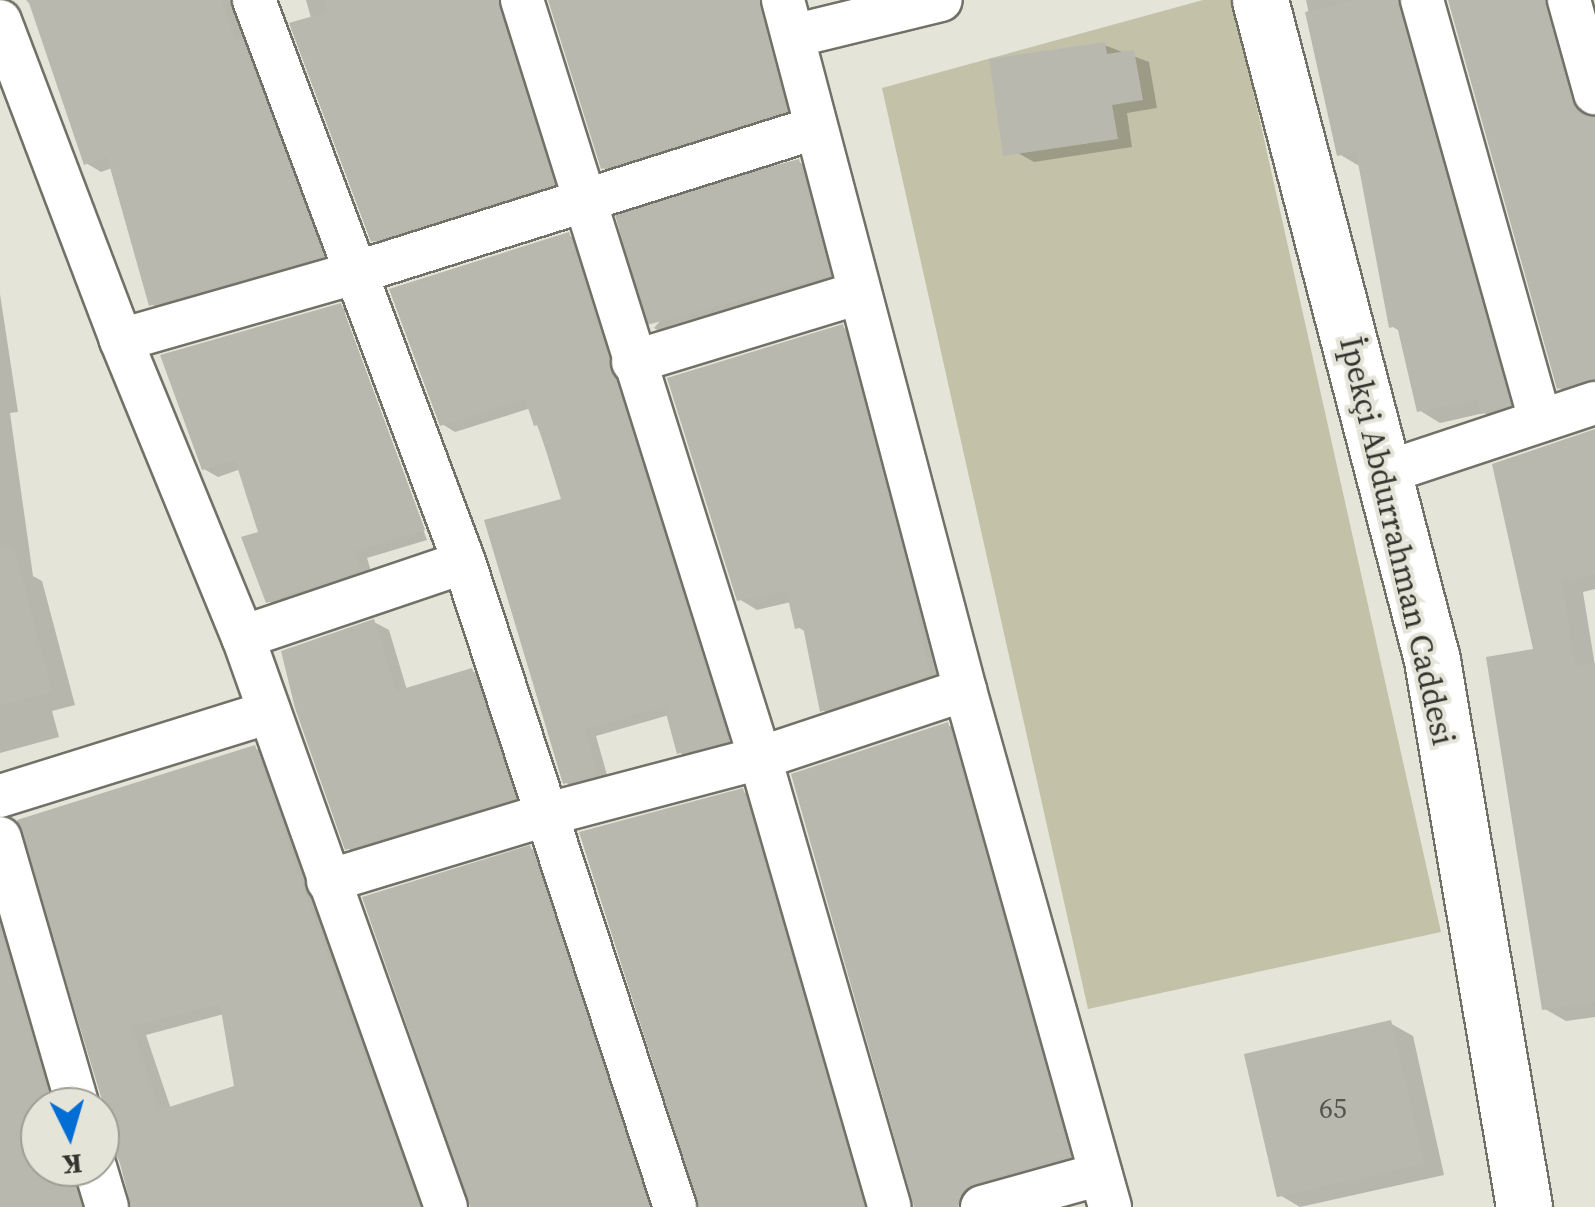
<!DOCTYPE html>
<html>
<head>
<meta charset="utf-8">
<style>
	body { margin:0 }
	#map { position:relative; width:1595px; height:1207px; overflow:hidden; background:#e4e4d9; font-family:"Source Serif 4",serif }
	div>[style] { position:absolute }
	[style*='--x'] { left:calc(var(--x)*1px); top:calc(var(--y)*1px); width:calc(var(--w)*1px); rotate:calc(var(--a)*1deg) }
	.green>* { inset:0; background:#c3c2a8 }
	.shadow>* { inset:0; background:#0003 }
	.building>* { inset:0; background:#b8b8ae; transform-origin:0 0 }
	.roads { filter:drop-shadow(2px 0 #717167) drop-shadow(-2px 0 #717167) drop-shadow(0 2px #717167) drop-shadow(0 -2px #717167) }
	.street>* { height:42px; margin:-21px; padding:0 21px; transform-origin:21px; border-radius:21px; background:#fff }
	.secondary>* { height:55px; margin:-27.5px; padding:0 27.5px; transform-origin:27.5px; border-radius:27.5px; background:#fff }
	span { translate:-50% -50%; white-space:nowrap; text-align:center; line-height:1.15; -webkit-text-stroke:8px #e4e4d9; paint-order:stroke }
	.number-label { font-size:28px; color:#55554f }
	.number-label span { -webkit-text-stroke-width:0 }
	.street-label { font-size:32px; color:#34342f }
	.north { position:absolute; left:20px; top:1087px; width:100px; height:100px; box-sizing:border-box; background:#e4e4d9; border:2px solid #9e9e95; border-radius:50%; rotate:175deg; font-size:28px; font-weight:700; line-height:40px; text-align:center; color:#34342f }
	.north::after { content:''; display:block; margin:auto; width:35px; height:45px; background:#026dd5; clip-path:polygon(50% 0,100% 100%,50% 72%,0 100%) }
</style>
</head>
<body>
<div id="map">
	<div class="green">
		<i style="clip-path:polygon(1203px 0,1233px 0,1441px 932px,1088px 1009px,882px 88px)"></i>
	</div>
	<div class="shadow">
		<i style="clip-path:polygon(26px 0,234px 0,337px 264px,167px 313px,151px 304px,112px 168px,101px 172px,86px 163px,33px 7px)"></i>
		<i style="clip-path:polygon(306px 0,518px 0,569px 194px,390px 250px,373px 240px)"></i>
		<i style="clip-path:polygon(551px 0,780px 0,802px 120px,621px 177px,603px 168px)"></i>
		<i style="clip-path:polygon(1306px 0,1422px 0,1530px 417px,1505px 425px,1484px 413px,1440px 423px,1419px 410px,1400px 331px,1391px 326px,1361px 167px,1339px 154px)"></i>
		<i style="clip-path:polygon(1451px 0,1571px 0,1566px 20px,1595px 118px,1595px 396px,1581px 400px,1559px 388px)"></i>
		<i style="clip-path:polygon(1104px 45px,1149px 62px,1157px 108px,1127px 113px,1132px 147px,1034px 162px,1018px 153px)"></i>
		<i style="clip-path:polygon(799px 162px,818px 173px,847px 286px,673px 339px,654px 328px)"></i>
		<i style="clip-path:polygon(568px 235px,582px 242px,740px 747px,692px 760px,679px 752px,669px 715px,596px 736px,609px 782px,578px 790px,565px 782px,564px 500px,531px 408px,455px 432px,442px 424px)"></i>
		<i style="clip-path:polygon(0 294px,18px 412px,10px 413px,33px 576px,42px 581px,75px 705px,52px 711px,59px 737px,0 753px)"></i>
		<i style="clip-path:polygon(340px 306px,354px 314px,438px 537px,431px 539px,347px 313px,342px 313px,427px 540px,367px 558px,373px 578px,282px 609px,268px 601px,262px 533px,241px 469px,218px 477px,204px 469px)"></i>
		<i style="clip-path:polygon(842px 327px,860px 337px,947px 685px,840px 720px,822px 710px,806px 632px,798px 627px,791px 602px,757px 610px,739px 599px)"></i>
		<i style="clip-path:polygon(1595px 432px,1595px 589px,1583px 592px,1595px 666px,1595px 1017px,1566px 1021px,1545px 1009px,1536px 651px)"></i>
		<i style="clip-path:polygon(374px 622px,389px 630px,407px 690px,472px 671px,487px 680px,529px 806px,363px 857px,347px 848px)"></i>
		<i style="clip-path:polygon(948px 725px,962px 733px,1083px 1164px,955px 1207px,919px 1207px)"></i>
		<i style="clip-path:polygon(evenodd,255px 748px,270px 757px,434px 1207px,132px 1207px,134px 1201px,116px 1153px,100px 1154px,105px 1100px,20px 821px,255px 748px,224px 1014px,237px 1088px,171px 1109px,146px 1035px,224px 1014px)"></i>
		<i style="clip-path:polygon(742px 791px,758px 800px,876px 1207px,701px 1207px)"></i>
		<i style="clip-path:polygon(530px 848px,546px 857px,660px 1207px,473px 1207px)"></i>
		<i style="clip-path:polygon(0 882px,64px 1107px,40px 1107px,40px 1167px,90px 1167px,94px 1207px,0 1207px)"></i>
		<i style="clip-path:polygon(1390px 1023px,1413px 1036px,1444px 1175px,1300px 1207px,1278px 1194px)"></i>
	</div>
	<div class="building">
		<i style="clip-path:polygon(28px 0,222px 0,235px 40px,242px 38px,323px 256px,149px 306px,107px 157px,84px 165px)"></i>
		<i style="clip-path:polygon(324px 0,498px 0,554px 184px,371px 242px,289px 23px,327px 12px)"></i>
		<i style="clip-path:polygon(548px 0,759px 0,786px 111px,601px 169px)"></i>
		<i style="clip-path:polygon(1358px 0,1398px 0,1510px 405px,1481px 414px,1478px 399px,1417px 412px,1397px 326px,1389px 328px,1356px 152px,1337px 156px,1305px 12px)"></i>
		<i style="clip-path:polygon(1448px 0,1545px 0,1571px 101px,1578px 111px,1595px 117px,1595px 379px,1557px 389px)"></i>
		<i style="clip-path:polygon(1105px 42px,1107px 54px,1134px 50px,1143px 100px,1112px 105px,1118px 139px,1003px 156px,989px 59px)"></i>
		<i style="left:799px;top:159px;width:121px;height:192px;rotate:75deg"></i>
		<i style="clip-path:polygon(569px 232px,728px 741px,677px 754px,664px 706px,585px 730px,598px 775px,563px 784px,484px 520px,561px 499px,538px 425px,534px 426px,525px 399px,440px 426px,389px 289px)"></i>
		<i style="clip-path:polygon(341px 303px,425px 530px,354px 551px,360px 571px,266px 603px,241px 537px,258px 532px,235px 460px,202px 470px,160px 355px)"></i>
		<i style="clip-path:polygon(843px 324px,914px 593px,930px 675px,820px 712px,803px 627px,795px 629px,786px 590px,737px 601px,667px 378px)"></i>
		<i style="clip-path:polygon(1595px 429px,1595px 574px,1562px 581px,1575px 666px,1595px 663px,1595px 1002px,1542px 1010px,1486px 657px,1533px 649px,1492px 464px)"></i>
		<i style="clip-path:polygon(14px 546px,52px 692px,0 705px,0 547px)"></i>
		<i style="clip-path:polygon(374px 619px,396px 691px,472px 668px,515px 798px,345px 850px,295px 708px,281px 651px)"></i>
		<i style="clip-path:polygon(948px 722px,1070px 1156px,974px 1183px,964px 1190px,958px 1207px,914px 1207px,791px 774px)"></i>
		<i style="clip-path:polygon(evenodd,255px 745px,304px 889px,419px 1207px,131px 1207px,119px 1159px,100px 1143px,102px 1100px,17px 820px,255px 745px,220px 1004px,234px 1086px,160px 1110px,132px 1026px,220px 1004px)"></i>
		<i style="clip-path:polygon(743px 788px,864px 1207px,699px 1207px,579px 832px)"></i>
		<i style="clip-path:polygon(530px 845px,649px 1207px,470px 1207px,362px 897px)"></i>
		<i style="clip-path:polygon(0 928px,52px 1107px,40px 1107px,40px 1167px,71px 1167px,81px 1207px,0 1207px)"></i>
		<i style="left:1391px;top:1020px;width:147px;height:151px;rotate:77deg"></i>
	</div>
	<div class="roads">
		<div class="street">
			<i style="--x:254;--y:0;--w:600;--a:69.51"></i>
			<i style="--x:464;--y:562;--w:679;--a:71.89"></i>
			<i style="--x:522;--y:0;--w:794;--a:72.57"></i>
			<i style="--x:760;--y:758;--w:467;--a:73.9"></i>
			<i style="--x:783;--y:0;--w:714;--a:75.22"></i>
			<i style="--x:965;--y:690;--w:537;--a:74.33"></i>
			<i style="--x:1422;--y:0;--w:437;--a:74.3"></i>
			<i style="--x:1569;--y:0;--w:97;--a:74.4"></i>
			<i style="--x:0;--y:21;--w:341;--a:69.2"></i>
			<i style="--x:121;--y:340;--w:321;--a:67.7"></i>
			<i style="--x:243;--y:637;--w:605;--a:70.4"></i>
			<i style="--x:793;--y:36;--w:152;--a:-13.7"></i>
			<i style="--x:121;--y:340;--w:247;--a:-16"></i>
			<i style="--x:358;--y:272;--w:480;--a:-17.5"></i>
			<i style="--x:633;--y:362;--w:236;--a:-17"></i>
			<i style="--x:1384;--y:473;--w:222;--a:-18.4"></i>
			<i style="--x:243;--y:637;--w:233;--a:-18.7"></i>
			<i style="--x:0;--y:796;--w:282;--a:-17.3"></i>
			<i style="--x:0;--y:838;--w:280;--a:73.8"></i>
			<i style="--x:328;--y:881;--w:230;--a:-16.9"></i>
			<i style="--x:548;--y:814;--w:219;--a:-14.8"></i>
			<i style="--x:760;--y:758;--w:216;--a:-18.4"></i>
			<i style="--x:95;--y:1167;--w:42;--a:73.3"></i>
			<i style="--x:982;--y:1207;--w:123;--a:-15.6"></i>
		</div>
		<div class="secondary">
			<i style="--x:1260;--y:0;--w:682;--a:75.39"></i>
			<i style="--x:1432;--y:660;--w:555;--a:80.45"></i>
		</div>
	</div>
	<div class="number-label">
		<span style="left:1333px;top:1108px">65</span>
	</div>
	<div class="street-label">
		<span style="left:1397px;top:541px;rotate:77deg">İpekçi Abdurrahman Caddesi</span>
	</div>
	<div class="north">K</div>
</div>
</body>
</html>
